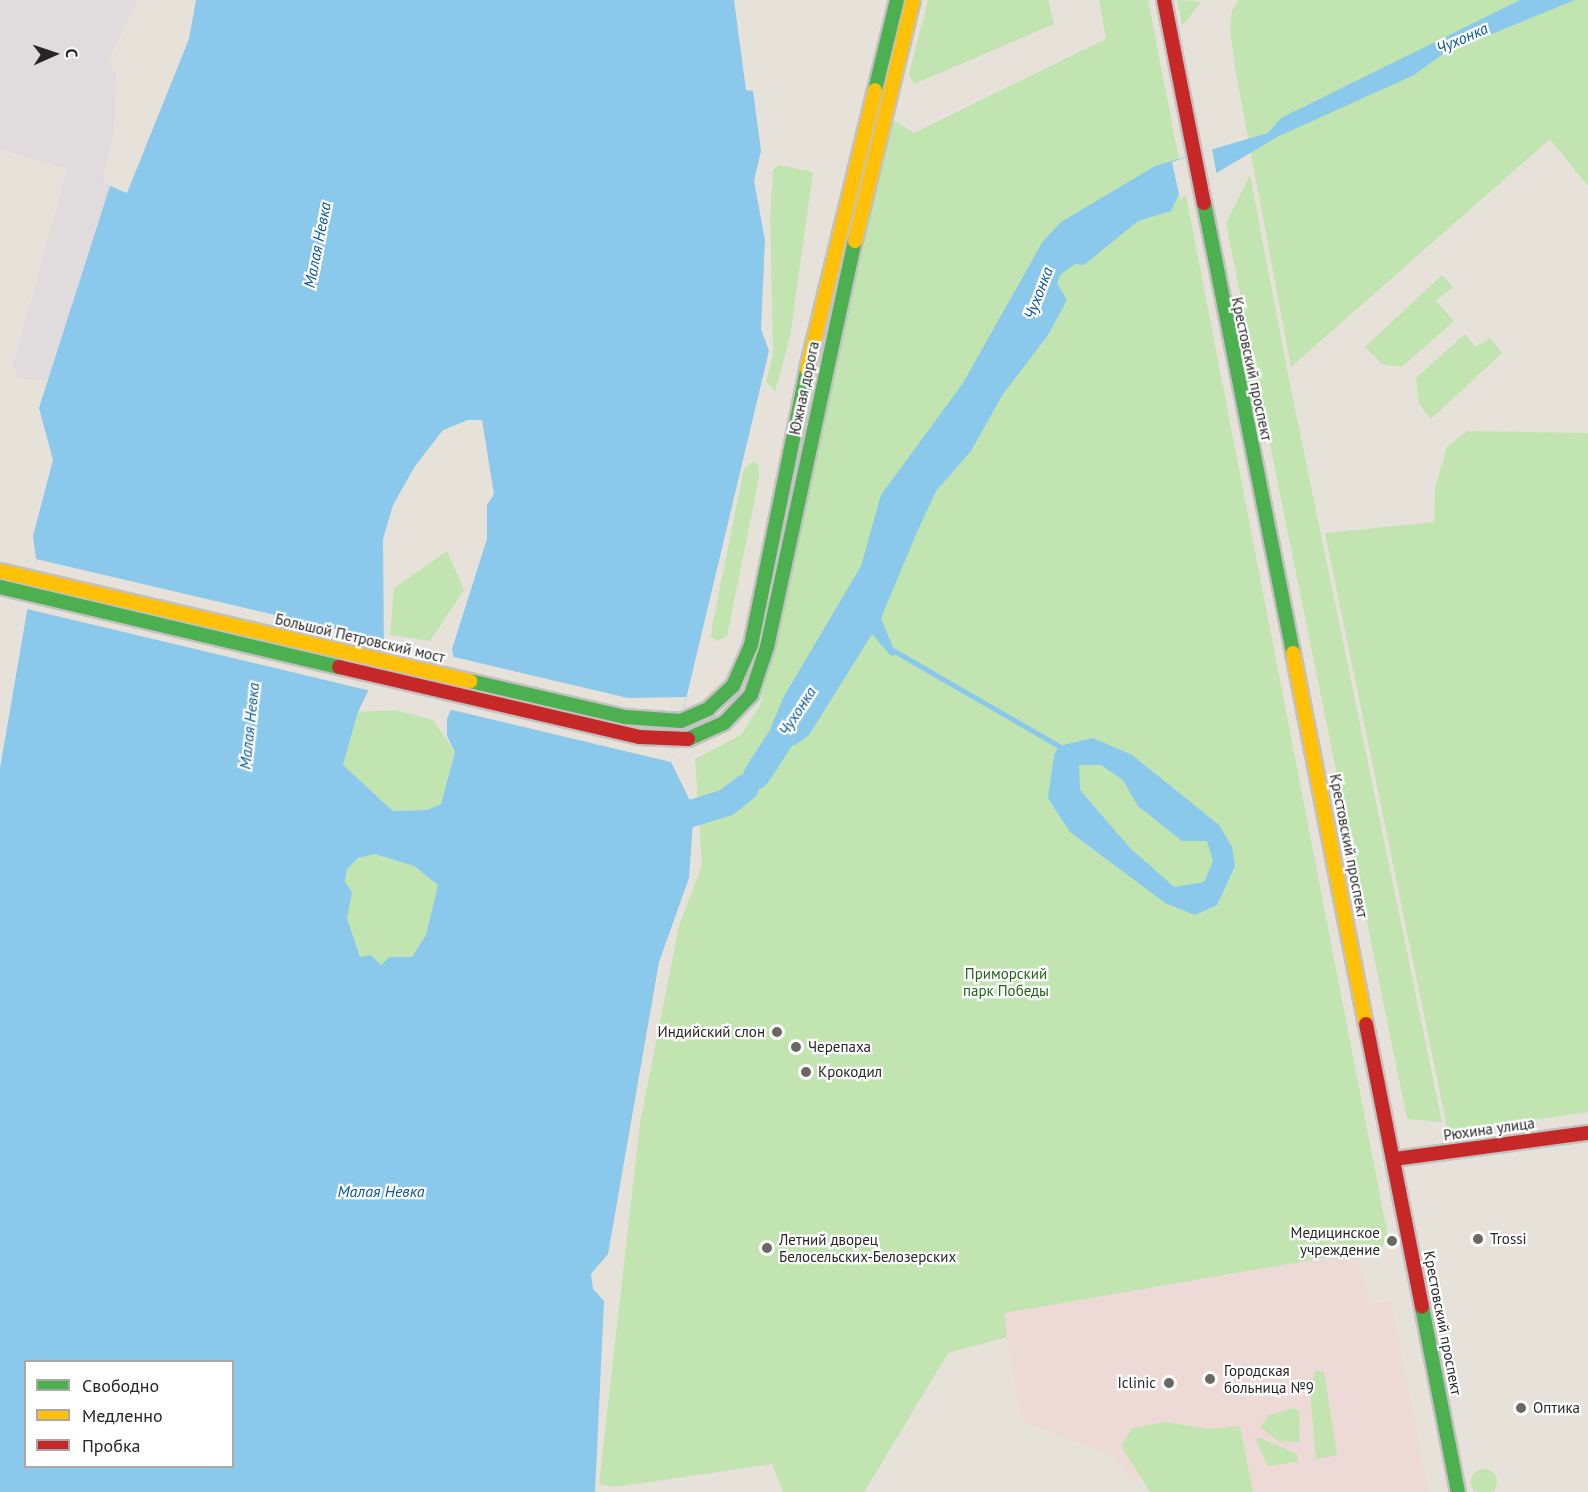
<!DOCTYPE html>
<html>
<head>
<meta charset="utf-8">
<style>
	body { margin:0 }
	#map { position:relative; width:1588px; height:1492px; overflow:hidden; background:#e6e2da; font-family:"PT Sans",sans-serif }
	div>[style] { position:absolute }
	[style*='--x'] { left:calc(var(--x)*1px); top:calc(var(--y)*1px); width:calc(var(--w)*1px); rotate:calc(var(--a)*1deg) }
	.industrial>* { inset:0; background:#e0dcde }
	.medical>* { inset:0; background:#eddad6 }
	.green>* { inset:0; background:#c1e4b1 }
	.round { border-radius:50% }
	.water>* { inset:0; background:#8ac8ec }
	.pier>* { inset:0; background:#e6e2da }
	.stream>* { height:4.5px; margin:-2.25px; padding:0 2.25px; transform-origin:2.25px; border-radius:2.25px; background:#8ac8ec }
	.river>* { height:27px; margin:-13.5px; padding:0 13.5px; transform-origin:13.5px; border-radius:13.5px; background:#8ac8ec }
	.roads { filter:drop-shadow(2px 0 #c3c1c1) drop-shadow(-2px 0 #c3c1c1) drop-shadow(0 2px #c3c1c1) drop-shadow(0 -2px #c3c1c1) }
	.fast>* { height:14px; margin:-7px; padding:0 7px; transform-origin:7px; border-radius:7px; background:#4caf50 }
	.slow>* { height:14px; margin:-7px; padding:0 7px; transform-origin:7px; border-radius:7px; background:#ffc107 }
	.jam>* { height:14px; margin:-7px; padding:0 7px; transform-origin:7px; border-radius:7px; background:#c62828 }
	.dots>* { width:16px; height:16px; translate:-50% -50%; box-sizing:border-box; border:3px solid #fff; border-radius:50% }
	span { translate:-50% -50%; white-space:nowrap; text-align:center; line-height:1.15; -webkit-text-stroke:4.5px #fff; paint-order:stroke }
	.street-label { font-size:15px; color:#262626 }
	.park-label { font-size:15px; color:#1d6515 }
	.poi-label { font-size:15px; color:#262626 }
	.right { translate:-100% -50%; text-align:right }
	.left { translate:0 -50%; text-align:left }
	.water-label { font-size:16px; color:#07579a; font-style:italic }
	.legend { position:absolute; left:24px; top:1360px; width:210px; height:108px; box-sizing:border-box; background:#fff; border:2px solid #a8a8a8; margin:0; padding:8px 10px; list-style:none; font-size:18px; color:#262626 }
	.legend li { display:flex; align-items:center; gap:12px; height:30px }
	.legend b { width:30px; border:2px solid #a8a8a8 }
	.north { position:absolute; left:24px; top:24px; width:60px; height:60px; -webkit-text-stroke:4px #fff; paint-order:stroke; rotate:87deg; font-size:16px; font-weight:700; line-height:24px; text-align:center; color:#262626 }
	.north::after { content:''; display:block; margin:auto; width:21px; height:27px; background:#262626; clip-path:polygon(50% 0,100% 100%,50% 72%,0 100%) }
</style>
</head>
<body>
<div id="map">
	<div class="industrial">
		<i style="clip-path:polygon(0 0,137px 0,108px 63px,116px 72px,114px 129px,103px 178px,110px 186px,51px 380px,21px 379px,13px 366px,67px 169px,0 149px)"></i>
	</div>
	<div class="medical">
		<i style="clip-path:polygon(1357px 1253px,1369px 1304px,1391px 1301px,1428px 1492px,1176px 1492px,1168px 1474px,1133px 1479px,1113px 1456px,1022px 1421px,1003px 1313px)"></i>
	</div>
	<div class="green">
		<i style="clip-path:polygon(928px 0,1048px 0,1054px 24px,914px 84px,909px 74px)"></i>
		<i style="clip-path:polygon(1099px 0,1148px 0,1388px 1237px,1381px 1248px,1004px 1313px,1007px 1337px,948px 1353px,864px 1492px,783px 1492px,772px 1464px,616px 1487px,599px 1484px,640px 1123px,679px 926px,702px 865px,695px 759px,741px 735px,760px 705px,884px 144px,893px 120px,914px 133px,1106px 39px)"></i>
		<i style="clip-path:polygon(1177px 0,1201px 2px,1182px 26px)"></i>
		<i style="clip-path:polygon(1239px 0,1588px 0,1588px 186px,1550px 139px,1291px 367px,1236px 74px,1230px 31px,1232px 10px)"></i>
		<i style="clip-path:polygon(779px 165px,813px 172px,790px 337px,775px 392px,766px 381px,773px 354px,770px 216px,773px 170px)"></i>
		<i style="clip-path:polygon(1250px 175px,1287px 370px,1442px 1122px,1407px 1119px,1282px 504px,1226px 223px)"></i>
		<i style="clip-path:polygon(1442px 275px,1453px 287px,1436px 301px,1454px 321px,1402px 367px,1382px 364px,1365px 347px)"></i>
		<i style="clip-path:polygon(1465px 334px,1476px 347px,1490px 338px,1502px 353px,1431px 419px,1419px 404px,1416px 378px)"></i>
		<i style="clip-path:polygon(1467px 431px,1588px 433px,1588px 1112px,1448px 1132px,1325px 533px,1434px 522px,1435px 488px,1447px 447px)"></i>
		<i style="clip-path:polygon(752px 462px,758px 464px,759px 478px,727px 636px,718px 641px,711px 637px,712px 627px,744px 469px)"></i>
		<i style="clip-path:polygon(447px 551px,464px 590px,430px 641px,390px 635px,394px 588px)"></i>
		<i style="clip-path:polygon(395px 710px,433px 720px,455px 752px,441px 804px,427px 810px,393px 811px,343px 765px,358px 712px)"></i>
		<i style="clip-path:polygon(375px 854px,414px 866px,438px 885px,426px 935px,412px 957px,381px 965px,360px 957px,347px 918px,345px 882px,347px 869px,358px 858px)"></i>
		<i style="clip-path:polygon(1315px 1371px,1324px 1372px,1337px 1455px,1316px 1459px,1310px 1392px)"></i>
		<i style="clip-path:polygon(1293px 1408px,1299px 1411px,1300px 1442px,1278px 1441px,1260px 1427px,1269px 1415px)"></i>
		<i style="clip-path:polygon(1165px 1422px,1209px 1429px,1240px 1426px,1253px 1492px,1150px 1492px,1121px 1446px,1132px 1428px)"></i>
		<i style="clip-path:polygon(1260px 1438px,1297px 1454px,1298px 1462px,1268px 1466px,1255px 1438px)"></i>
		<i class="round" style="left:1471px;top:1469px;width:26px;height:26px"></i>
	</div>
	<div class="water">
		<i style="clip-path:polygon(evenodd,196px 0,734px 0,746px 90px,753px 91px,761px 151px,754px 181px,765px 240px,761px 329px,769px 351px,671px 762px,694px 809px,689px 878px,659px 962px,608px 1254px,591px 1274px,593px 1289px,604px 1301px,595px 1492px,0 1492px,0 768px,36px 559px,33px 536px,53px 460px,39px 408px,110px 186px,127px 193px,189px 39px,196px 0,468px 420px,482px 420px,494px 494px,487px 505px,487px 539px,452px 649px,460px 687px,447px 719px,447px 736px,455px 752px,441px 804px,427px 810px,393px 811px,343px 765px,358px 712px,384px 657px,383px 539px,393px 505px,415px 466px,443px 430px,468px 420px,196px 0,375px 854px,414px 866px,438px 885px,426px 935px,412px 957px,389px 957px,381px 965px,371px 955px,360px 957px,347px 918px,352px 892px,345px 882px,347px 869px,358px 858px,375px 854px,196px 0,26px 1362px,232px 1362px,232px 1466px,26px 1466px,26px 1362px)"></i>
		<i style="clip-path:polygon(1520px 0,1575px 0,1443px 54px,1414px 75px,1277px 137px,1178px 196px,1171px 211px,1138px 221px,1084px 265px,1075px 264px,1061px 274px,1057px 283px,1067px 300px,1048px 335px,1003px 394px,971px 451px,936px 491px,917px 532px,881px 618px,896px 655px,891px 656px,872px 634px,809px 735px,795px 745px,777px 744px,771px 727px,783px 698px,861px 566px,881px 495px,963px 383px,1043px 241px,1061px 222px,1155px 166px,1268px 133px,1281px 118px)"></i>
		<i style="clip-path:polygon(evenodd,1093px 738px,1132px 755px,1219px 825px,1232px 847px,1235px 866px,1217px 905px,1195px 915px,1165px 903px,1070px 832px,1048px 798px,1054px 755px,1059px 746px,1093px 738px,1079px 765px,1101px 765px,1123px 780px,1138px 806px,1182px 841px,1207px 841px,1213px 861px,1204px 882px,1174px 887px,1130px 848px,1080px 790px,1079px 765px)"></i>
	</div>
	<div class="pier">
		<i style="clip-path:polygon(1212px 149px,1217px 176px,1180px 199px,1172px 162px)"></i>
		<i style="clip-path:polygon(36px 559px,387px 641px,387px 658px,371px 691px,27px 609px)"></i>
		<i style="clip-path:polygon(450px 656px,628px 698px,686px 697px,671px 762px,448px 709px,457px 687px)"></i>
	</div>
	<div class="stream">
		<i style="--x:893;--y:650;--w:192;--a:30"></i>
	</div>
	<div class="river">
		<i style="--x:756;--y:775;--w:75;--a:-56.9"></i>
		<i style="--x:661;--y:822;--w:68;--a:-17.1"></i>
		<i style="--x:726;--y:802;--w:24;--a:-38"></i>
	</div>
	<div class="roads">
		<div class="fast">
			<i style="--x:875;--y:90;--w:93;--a:-76.3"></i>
			<i style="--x:1204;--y:203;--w:459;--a:78.8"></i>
			<i style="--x:0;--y:587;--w:348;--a:13.3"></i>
			<i style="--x:470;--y:681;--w:159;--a:13.1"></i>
			<i style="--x:625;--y:717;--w:56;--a:4.1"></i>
			<i style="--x:681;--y:721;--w:30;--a:-24"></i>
			<i style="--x:708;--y:709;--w:34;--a:-43"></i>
			<i style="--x:733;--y:686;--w:45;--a:-66.3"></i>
			<i style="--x:751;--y:645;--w:282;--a:-78.5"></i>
			<i style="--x:688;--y:739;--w:39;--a:-24"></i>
			<i style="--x:724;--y:723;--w:39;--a:-46"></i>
			<i style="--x:751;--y:695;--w:51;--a:-71.6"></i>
			<i style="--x:767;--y:647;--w:415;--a:-77.8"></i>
			<i style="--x:1422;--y:1307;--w:188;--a:79"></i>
		</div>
		<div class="slow">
			<i style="--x:855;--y:241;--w:248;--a:-76.5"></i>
			<i style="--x:807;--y:369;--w:287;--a:-76.3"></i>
			<i style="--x:0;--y:571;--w:483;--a:13.2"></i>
			<i style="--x:1293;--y:653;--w:378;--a:78.9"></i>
		</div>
		<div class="jam">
			<i style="--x:1164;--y:0;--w:207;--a:78.9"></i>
			<i style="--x:339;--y:667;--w:308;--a:13.1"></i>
			<i style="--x:639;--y:737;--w:49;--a:2.3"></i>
			<i style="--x:1366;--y:1024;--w:288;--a:78.8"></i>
			<i style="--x:1395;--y:1159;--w:195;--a:-7.7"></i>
		</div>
	</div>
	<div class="dots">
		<i style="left:777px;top:1032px;background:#696865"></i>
		<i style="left:796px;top:1047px;background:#696865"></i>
		<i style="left:806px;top:1072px;background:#696865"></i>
		<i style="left:1478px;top:1239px;background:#696865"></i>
		<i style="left:1392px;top:1241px;background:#696865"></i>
		<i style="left:767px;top:1248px;background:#696865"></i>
		<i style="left:1210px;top:1379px;background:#696865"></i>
		<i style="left:1169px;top:1383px;background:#696865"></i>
		<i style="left:1521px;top:1408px;background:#696865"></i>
	</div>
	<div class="street-label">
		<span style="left:1252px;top:369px;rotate:78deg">Крестовский проспект</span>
		<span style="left:804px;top:388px;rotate:-78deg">Южная дорога</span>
		<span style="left:360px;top:638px;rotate:13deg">Большой Петровский мост</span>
		<span style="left:1349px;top:846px;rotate:79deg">Крестовский проспект</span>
		<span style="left:1489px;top:1129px;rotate:-8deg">Рюхина улица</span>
		<span style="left:1443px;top:1323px;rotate:79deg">Крестовский проспект</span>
	</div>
	<div class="park-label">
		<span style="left:1006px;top:982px">Приморский<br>парк Победы</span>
	</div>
	<div class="poi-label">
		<span class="right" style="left:765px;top:1032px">Индийский слон</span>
		<span class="left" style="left:808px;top:1047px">Черепаха</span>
		<span class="left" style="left:818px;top:1072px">Крокодил</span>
		<span class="right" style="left:1380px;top:1241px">Медицинское<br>учреждение</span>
		<span class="left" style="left:779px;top:1248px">Летний дворец<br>Белосельских-Белозерских</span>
		<span class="left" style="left:1490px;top:1239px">Trossi</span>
		<span class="left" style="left:1224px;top:1379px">Городская<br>больница №9</span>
		<span class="right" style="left:1156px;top:1383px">Iclinic</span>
		<span class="left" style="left:1533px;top:1408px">Оптика</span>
	</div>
	<div class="water-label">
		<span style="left:1462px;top:38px;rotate:-24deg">Чухонка</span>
		<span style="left:317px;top:245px;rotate:-79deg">Малая Невка</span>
		<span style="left:1038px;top:293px;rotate:-69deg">Чухонка</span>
		<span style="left:797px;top:711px;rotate:-57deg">Чухонка</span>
		<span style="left:249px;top:726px;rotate:-84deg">Малая Невка</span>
		<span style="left:381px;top:1191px">Малая Невка</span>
	</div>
	<ul class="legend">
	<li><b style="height:8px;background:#4caf50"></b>Свободно</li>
	<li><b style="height:8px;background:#ffc107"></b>Медленно</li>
	<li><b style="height:8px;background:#c62828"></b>Пробка</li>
	</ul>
	<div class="north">С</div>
</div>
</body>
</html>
